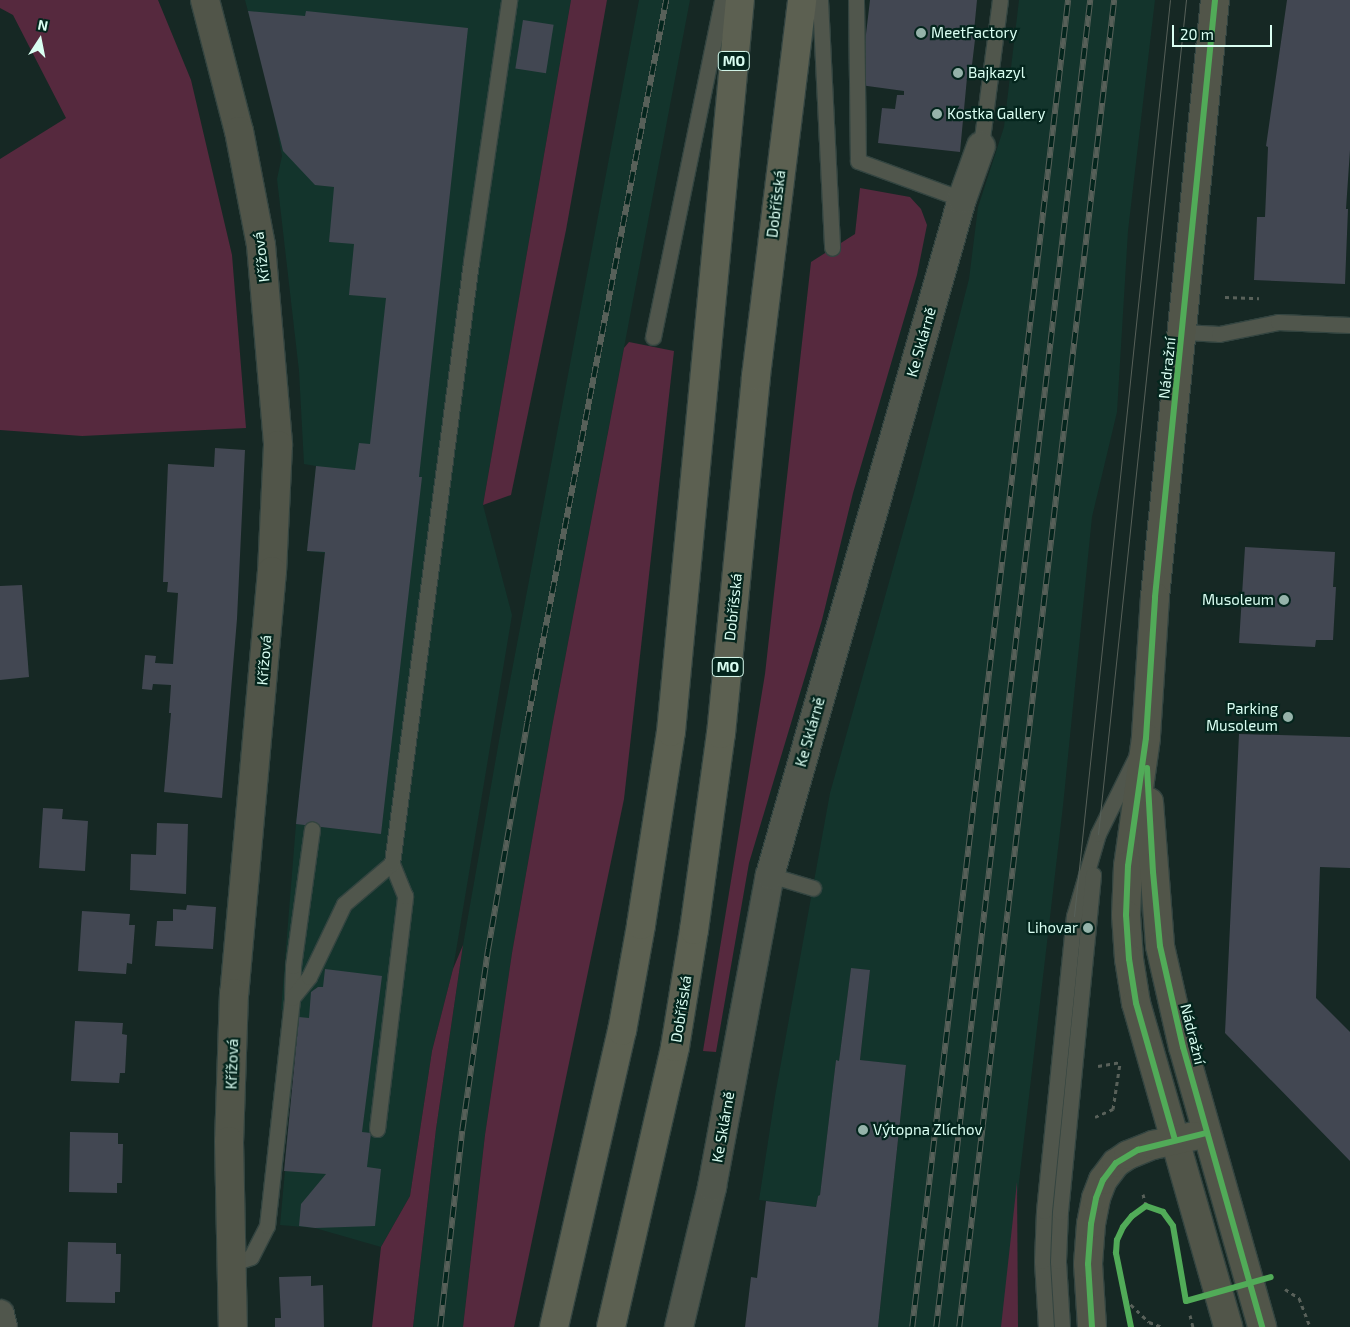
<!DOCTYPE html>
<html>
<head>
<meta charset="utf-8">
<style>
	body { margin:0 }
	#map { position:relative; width:1350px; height:1327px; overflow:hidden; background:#162824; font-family:"Exo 2",sans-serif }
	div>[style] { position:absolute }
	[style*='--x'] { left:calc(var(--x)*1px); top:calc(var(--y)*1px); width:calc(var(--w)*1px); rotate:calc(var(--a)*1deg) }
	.built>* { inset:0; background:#13342c }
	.green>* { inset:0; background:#56293e }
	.building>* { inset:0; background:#424752; transform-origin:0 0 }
	.path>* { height:3px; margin-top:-1.5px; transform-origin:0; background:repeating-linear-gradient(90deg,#59615a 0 4px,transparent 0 8px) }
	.roads { filter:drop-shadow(1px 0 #334440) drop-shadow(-1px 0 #334440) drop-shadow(0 1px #334440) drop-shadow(0 -1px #334440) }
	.lane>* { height:15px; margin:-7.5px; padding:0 7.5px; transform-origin:7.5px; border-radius:7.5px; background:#50564c }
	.street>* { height:28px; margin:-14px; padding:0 14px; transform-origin:14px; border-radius:14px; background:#50564c }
	.secondary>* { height:28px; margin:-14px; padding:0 14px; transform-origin:14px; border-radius:14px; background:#515549 }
	.highway>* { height:28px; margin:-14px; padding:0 14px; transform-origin:14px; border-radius:14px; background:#5c6051 }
	.tram>* { height:1px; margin:-0.5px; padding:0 0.5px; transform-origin:0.5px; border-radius:0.5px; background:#576059 }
	.rail>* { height:5.5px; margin-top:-2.75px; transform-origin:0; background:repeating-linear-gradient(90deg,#04251d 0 11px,#576059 0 22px); box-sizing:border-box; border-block:1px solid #576059 }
	.cycleway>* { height:6px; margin:-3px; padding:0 3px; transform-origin:3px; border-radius:3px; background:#51ab58 }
	.dots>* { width:14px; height:14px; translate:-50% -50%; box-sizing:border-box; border:2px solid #04251d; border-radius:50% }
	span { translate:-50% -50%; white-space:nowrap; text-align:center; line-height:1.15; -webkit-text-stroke:4.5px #04251d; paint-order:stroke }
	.shield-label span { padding:1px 4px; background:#04251d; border:1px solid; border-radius:4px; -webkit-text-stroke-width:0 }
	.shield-label { font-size:14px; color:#dafef2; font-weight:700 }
	.poi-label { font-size:15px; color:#dafef2 }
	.left { translate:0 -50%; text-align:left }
	.right { translate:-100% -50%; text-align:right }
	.street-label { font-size:15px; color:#dafef2 }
	.north { position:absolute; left:15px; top:15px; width:50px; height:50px; -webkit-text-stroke:4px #04251d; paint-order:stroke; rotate:11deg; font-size:14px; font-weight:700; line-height:20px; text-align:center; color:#dafef2 }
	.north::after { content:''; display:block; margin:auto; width:18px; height:22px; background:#dafef2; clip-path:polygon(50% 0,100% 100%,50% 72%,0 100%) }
	.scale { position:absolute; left:1172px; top:25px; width:100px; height:22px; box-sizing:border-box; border:2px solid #dafef2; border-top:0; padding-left:6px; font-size:15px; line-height:18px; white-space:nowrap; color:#dafef2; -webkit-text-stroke:4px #04251d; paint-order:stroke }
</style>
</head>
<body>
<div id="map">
	<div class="built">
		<i style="clip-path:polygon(245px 0,571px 0,483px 505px,512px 615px,453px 969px,432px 1051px,410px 1196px,381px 1247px,315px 1228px,280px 1225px,299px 1017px,281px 1010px,296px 824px,325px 553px,307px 551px,316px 466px,304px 464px,299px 371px,277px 179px,282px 156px,272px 104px)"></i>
		<i style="clip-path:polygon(639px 0,690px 0,552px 727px,512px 953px,485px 1135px,463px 1327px,413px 1327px,436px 1129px,463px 945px,503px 718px)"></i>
		<i style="clip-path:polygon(1019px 0,1155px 0,1128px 231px,1117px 412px,1092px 517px,1063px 806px,1002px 1327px,878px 1327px,906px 1066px,860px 1060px,870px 970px,851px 969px,839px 1061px,836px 1061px,820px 1195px,818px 1196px,816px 1207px,759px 1200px,775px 1096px,830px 793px,914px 493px,969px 279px,978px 207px,1004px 127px)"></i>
	</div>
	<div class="green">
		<i style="clip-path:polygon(0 0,158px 0,191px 80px,232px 255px,246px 428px,82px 436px,0 430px,0 159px,66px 118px,13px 15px,0 8px)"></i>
		<i style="clip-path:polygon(571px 0,607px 0,566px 230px,511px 495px,483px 505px)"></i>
		<i style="clip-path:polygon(860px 188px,910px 197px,921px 209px,927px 225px,917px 275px,853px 493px,822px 620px,749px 863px,716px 1052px,703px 1051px,765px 674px,811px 262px,855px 234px)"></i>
		<i style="clip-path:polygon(629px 342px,674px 351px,624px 799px,514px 1327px,463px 1327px,485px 1135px,512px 953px,552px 727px,624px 348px)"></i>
		<i style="clip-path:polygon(463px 945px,436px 1129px,413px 1327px,372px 1327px,381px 1247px,410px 1196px,432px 1051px,453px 969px)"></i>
		<i style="clip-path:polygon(1017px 1182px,1018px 1327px,1001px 1327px)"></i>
	</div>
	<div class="building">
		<i style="clip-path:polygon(870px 0,977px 0,974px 31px,976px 31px,972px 65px,968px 67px,960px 152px,878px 143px,882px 108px,895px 109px,897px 95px,904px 95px,904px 91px,860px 85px)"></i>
		<i style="clip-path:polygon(1287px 0,1350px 0,1350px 150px,1346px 209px,1348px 209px,1345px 284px,1254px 280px,1257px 217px,1265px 217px,1268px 147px,1266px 146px)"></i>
		<i style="clip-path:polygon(248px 11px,305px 16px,306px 11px,468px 28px,419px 477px,422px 477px,381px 834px,296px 824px,325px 552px,307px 551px,316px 466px,355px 470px,359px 443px,370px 444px,386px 298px,349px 295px,354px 244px,329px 242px,334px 187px,315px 185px,283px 151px)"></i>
		<i style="left:523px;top:20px;width:31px;height:49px;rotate:9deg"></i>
		<i style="clip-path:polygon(215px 448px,245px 450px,237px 619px,222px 798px,164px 792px,171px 713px,169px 713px,171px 685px,153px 684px,152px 690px,142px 689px,145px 655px,156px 656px,155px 663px,173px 664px,178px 593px,167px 592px,168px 582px,163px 582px,168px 464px,214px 467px)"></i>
		<i style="clip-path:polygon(1245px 547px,1335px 552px,1333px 587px,1336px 587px,1333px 640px,1316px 640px,1315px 647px,1239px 643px)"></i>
		<i style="clip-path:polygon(22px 585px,29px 677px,0 680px,0 586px)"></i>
		<i style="clip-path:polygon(1239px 734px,1350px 737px,1350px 868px,1320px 867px,1316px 998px,1350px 1032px,1350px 1161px,1225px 1033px)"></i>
		<i style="clip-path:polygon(43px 808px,63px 809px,62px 819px,88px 821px,85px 871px,39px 868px)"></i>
		<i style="clip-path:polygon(157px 823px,188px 824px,186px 894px,130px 890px,131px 854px,156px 855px)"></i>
		<i style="clip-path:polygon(187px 905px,216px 907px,213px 949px,155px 946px,157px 921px,173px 921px,173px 909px,186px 910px)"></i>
		<i style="clip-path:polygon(82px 911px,130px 914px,129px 925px,135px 925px,132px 964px,127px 963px,126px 974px,78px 971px)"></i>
		<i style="clip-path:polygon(851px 968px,870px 970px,860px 1060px,906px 1065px,878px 1327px,745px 1327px,751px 1277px,757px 1278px,766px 1201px,816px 1207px,818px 1196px,820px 1195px,836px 1060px,839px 1061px)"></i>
		<i style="clip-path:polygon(325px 969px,382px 976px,362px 1132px,371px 1133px,367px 1167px,381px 1169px,375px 1226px,315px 1228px,299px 1226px,301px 1204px,326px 1174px,284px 1171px,299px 1017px,309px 1018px,311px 992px,318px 987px,323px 987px)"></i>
		<i style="clip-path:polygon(75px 1021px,123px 1023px,122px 1034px,127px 1035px,125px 1073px,120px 1073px,119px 1083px,71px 1081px)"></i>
		<i style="clip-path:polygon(70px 1132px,118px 1133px,118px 1144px,123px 1144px,122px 1183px,117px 1183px,117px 1193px,69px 1192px)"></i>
		<i style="clip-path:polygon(68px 1242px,116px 1243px,116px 1254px,121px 1254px,120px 1292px,115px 1292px,115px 1303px,66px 1302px)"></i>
		<i style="clip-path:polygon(311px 1276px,311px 1286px,323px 1285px,324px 1327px,275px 1327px,275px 1318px,281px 1318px,279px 1277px)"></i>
	</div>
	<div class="path">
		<i style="--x:1225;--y:297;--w:34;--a:2"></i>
		<i style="--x:1098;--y:1066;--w:22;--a:-10"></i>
		<i style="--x:1095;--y:1117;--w:20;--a:-24"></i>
		<i style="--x:1113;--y:1109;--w:47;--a:-81.3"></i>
		<i style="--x:1143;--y:1194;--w:12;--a:76"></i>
		<i style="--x:1146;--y:1206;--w:17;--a:21"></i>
		<i style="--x:1123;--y:1227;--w:14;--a:-51"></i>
		<i style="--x:1132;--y:1216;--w:17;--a:-36"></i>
		<i style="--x:1285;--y:1289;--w:17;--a:33"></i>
		<i style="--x:1299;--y:1298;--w:31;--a:69"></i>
		<i style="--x:1123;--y:1292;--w:36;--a:77"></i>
		<i style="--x:1125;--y:1299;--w:33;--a:44"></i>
		<i style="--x:1149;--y:1322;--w:14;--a:21"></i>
		<i style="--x:1190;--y:1315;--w:12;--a:76"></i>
	</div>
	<div class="roads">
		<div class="lane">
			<i style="--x:820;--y:0;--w:248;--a:87.2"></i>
			<i style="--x:856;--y:0;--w:161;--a:89.3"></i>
			<i style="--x:858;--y:161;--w:111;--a:20.1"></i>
			<i style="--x:981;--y:146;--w:147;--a:-82.6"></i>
			<i style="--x:1183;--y:332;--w:36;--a:3"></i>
			<i style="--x:1219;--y:334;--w:60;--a:-11.5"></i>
			<i style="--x:1278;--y:322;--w:72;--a:2.4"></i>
			<i style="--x:653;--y:337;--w:344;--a:-78.4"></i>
			<i style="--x:770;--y:875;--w:45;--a:16.8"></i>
			<i style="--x:292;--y:998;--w:32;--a:-88"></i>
			<i style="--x:293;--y:966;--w:138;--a:-82.1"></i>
			<i style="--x:377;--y:1129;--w:235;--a:-83.1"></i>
			<i style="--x:405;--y:896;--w:35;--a:-112"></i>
			<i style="--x:231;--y:1264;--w:21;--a:-19"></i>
			<i style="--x:251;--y:1257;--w:35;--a:-63"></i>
			<i style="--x:267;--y:1226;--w:229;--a:-83.7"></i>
			<i style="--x:292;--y:998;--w:27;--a:-51"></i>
			<i style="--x:309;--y:977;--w:81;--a:-64.4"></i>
			<i style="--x:344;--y:904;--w:63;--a:-40.5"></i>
			<i style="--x:392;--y:863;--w:606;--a:-82.51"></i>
			<i style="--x:471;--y:262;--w:265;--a:-81.7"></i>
			<i style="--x:1046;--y:1327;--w:66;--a:-93.5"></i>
			<i style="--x:1042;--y:1261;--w:50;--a:-87.7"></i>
			<i style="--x:1044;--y:1211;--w:297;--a:-84.2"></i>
			<i style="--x:1074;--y:916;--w:85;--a:-73.7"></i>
			<i style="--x:1098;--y:834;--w:88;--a:-63.7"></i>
			<i style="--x:1062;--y:1327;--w:66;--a:-93.5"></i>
			<i style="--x:1058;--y:1261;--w:49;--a:-87.7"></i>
			<i style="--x:1060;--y:1212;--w:339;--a:-84.4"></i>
		</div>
		<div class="street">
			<i style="--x:0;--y:1314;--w:13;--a:77"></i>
			<i style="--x:679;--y:1327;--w:144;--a:-76.7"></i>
			<i style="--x:712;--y:1187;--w:317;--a:-79.5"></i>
			<i style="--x:770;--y:875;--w:703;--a:-74.14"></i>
			<i style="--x:962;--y:199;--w:56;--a:-70.3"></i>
		</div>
		<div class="secondary">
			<i style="--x:205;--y:0;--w:135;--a:75.5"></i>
			<i style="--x:239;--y:131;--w:116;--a:79.1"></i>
			<i style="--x:261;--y:245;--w:201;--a:85.1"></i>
			<i style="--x:278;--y:445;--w:126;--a:92.7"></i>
			<i style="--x:272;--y:571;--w:424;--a:95.1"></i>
			<i style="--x:234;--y:993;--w:148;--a:91.9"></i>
			<i style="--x:229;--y:1141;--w:186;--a:88.8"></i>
			<i style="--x:1215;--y:0;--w:600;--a:95.74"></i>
			<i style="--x:1155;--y:597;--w:141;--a:93.7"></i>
			<i style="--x:1146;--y:738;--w:129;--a:98"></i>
			<i style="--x:1128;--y:866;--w:49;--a:92.3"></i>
			<i style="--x:1126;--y:915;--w:44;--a:86.1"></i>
			<i style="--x:1129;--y:959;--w:45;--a:81"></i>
			<i style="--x:1136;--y:1003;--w:337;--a:74.1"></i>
			<i style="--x:1149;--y:802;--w:144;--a:85.6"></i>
			<i style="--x:1160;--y:946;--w:104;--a:77.2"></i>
			<i style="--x:1183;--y:1047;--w:291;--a:74.2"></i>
			<i style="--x:1092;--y:1327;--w:63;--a:-93.6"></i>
			<i style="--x:1088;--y:1264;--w:40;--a:-85.7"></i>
			<i style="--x:1091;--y:1224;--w:26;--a:-79"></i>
			<i style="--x:1096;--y:1198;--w:19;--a:-69"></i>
			<i style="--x:1103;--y:1180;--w:21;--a:-53"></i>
			<i style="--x:1116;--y:1163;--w:14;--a:-34"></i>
			<i style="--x:1128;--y:1155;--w:27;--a:-22"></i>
			<i style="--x:1153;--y:1145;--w:42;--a:-12.4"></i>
		</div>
		<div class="highway">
			<i style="--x:554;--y:1327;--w:304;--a:-77.1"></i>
			<i style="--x:622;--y:1031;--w:108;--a:-79.8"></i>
			<i style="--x:641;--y:925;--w:195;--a:-81.2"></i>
			<i style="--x:671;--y:732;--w:735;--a:-84.62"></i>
			<i style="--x:611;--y:1327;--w:287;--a:-77.1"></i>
			<i style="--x:675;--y:1047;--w:119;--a:-80.8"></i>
			<i style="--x:694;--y:930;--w:198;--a:-82.2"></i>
			<i style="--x:721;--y:734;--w:360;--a:-84.4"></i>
			<i style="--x:756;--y:376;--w:379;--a:-83"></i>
		</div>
	</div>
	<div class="tram">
		<i style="--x:1098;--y:834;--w:839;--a:-83.98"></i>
		<i style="--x:1074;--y:916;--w:921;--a:-84.02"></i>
	</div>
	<div class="rail">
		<i style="--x:440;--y:1327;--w:197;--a:-83.6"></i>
		<i style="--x:462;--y:1131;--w:184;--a:-81.9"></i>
		<i style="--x:488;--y:949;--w:229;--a:-80.2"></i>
		<i style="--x:527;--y:723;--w:736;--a:-79.12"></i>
		<i style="--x:912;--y:1327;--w:1336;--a:-83.3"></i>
		<i style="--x:936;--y:1327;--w:1336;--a:-83.38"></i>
		<i style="--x:959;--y:1327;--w:1336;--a:-83.34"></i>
	</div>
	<div class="cycleway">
		<i style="--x:1147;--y:768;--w:104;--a:86.7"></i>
		<i style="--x:1153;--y:872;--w:74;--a:84.6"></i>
		<i style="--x:1160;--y:946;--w:104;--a:77.2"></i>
		<i style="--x:1183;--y:1047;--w:291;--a:74.2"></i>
		<i style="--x:1175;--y:1140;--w:142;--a:-105.9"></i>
		<i style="--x:1136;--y:1003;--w:45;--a:-99"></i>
		<i style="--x:1129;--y:959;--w:44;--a:-93.9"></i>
		<i style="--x:1126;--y:915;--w:49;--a:-87.7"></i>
		<i style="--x:1128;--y:866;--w:129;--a:-82"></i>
		<i style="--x:1146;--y:738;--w:141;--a:-86.3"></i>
		<i style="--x:1155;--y:597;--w:600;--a:-84.26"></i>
		<i style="--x:1092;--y:1327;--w:63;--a:-93.6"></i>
		<i style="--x:1088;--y:1264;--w:40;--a:-85.7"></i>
		<i style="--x:1091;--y:1224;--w:26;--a:-79"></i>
		<i style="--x:1096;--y:1198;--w:19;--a:-69"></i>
		<i style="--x:1103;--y:1180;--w:21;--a:-53"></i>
		<i style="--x:1116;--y:1163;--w:26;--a:-31"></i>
		<i style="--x:1138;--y:1150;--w:70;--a:-14"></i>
		<i style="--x:1131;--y:1327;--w:76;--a:-101.5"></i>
		<i style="--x:1116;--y:1253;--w:13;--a:-86"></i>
		<i style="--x:1117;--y:1240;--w:14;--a:-65"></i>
		<i style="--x:1123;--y:1227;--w:14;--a:-51"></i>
		<i style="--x:1132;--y:1216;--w:17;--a:-36"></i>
		<i style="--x:1146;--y:1206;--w:18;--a:19"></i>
		<i style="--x:1163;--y:1212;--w:17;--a:54"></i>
		<i style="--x:1173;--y:1226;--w:76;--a:80.2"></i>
		<i style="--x:1186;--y:1301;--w:88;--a:-15.8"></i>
	</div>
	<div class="dots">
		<i style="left:921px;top:33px;background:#95b3aa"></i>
		<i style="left:958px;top:73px;background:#95b3aa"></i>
		<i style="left:937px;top:114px;background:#95b3aa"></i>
		<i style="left:1284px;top:600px;background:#95b3aa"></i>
		<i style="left:1288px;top:717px;background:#95b3aa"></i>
		<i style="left:1088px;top:928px;background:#95b3aa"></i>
		<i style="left:863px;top:1130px;background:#95b3aa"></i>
	</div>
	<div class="shield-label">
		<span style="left:734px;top:61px">MO</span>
		<span style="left:728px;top:667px">MO</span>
	</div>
	<div class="poi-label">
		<span class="left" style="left:931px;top:33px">MeetFactory</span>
		<span class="left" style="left:968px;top:73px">Bajkazyl</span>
		<span class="left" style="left:947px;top:114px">Kostka Gallery</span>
		<span class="right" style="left:1274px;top:600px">Musoleum</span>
		<span class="right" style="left:1278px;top:717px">Parking<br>Musoleum</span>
		<span class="right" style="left:1078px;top:928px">Lihovar</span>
		<span class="left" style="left:873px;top:1130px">Výtopna Zlíchov</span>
	</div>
	<div class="street-label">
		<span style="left:776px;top:204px;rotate:-83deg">Dobříšská</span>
		<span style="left:261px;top:257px;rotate:-97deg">Křížová</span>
		<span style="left:921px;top:342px;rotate:-74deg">Ke Sklárně</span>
		<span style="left:1167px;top:368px;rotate:-84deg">Nádražní</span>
		<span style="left:733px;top:607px;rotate:-84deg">Dobříšská</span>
		<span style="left:264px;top:660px;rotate:-85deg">Křížová</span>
		<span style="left:810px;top:732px;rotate:-74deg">Ke Sklárně</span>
		<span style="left:681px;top:1009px;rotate:-81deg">Dobříšská</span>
		<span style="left:1193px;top:1034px;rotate:76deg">Nádražní</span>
		<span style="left:232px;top:1064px;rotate:-88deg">Křížová</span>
		<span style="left:723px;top:1127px;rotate:-80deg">Ke Sklárně</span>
	</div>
	<div class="north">N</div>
	<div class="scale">20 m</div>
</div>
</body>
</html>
